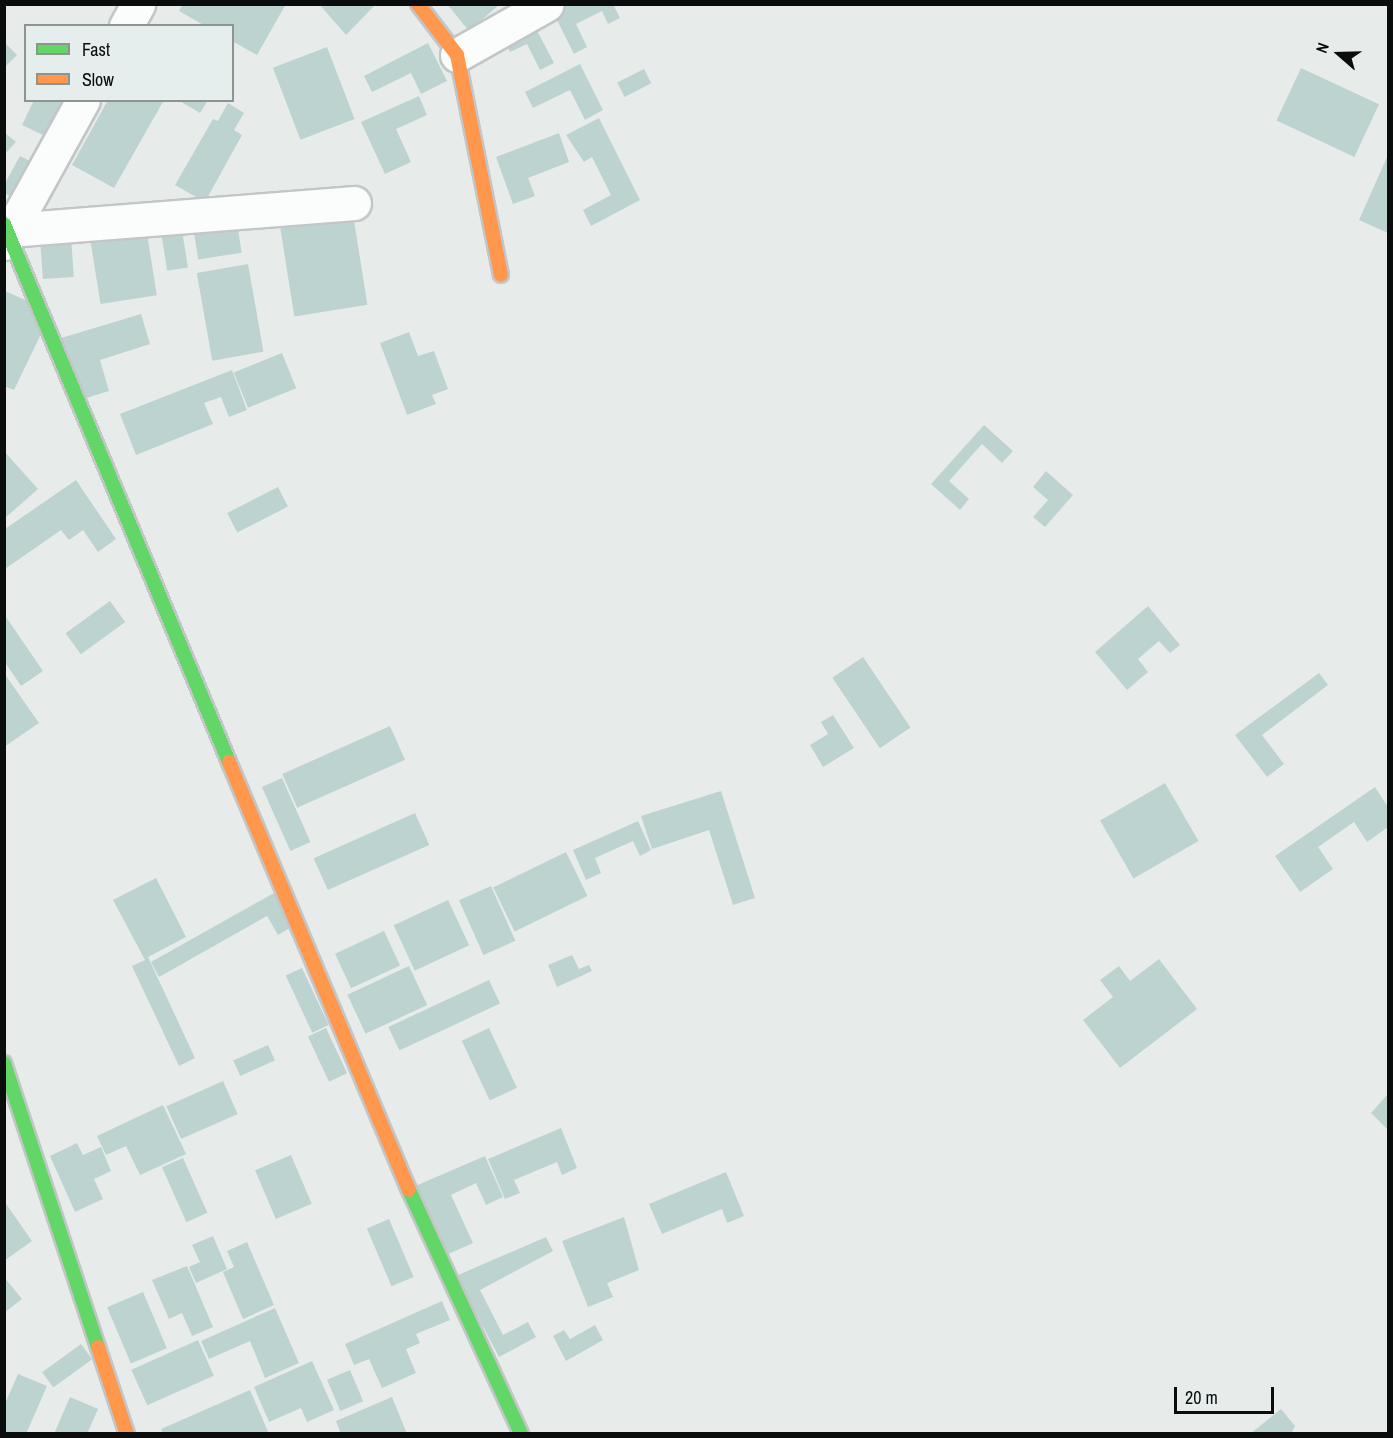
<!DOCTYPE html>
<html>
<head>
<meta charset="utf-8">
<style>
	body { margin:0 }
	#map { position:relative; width:1393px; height:1438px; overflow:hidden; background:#e7eceb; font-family:"Archivo Narrow",sans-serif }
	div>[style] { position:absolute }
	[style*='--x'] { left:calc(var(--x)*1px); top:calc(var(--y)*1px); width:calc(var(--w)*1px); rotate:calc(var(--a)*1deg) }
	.building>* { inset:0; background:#bdd3d0; transform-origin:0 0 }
	.roads { filter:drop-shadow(2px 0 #c3c6c6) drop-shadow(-2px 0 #c3c6c6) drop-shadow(0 2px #c3c6c6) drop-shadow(0 -2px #c3c6c6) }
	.street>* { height:33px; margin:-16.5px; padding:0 16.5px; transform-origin:16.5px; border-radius:16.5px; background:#fbfcfc }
	.fast>* { height:14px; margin:-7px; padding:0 7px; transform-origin:7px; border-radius:7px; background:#63d668 }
	.slow>* { height:14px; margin:-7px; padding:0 7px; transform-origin:7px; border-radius:7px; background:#ff974d }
	span { translate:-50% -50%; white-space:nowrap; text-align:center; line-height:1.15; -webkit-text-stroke:4.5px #e5eeec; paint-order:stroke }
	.frame { position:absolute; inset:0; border:6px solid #0a0d0c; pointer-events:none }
	.legend { position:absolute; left:24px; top:24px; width:210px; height:78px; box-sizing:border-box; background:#e5eeec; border:2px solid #8d9492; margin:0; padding:8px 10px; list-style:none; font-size:18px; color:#0a0d0c }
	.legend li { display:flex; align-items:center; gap:12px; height:30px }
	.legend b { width:30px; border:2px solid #8d9492 }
	.north { position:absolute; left:1309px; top:24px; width:60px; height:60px; -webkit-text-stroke:4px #e5eeec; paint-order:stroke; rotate:290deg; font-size:16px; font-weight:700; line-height:24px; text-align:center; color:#0a0d0c }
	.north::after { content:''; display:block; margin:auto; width:21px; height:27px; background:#0a0d0c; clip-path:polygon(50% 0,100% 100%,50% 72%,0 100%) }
	.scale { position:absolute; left:1174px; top:1387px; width:100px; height:27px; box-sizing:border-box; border:3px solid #0a0d0c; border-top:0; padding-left:8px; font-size:18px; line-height:21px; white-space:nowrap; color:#0a0d0c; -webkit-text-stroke:4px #e5eeec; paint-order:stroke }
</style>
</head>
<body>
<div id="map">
	<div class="building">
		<i style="clip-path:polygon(183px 4px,286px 4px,257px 55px,232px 41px,232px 26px,205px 26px,179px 11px)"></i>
		<i style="clip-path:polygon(319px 4px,376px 4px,346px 35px)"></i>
		<i style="clip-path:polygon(447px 4px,500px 4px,469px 31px)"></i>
		<i style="clip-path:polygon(567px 4px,613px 4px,620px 18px,608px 24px,602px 11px,576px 24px,587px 47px,574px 54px,553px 12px)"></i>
		<i style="clip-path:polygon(533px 23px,554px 63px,540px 70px,527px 44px,510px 52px,503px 38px)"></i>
		<i style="clip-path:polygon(4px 42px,17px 55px,4px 68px)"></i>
		<i style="clip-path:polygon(428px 43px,447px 81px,421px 94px,411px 73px,372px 92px,364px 76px)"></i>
		<i style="left:327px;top:47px;width:77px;height:58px;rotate:69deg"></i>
		<i style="clip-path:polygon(580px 64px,603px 110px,585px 120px,570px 90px,533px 108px,525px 92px)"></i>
		<i style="left:1301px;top:68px;width:86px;height:58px;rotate:25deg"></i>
		<i style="left:644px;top:69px;width:16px;height:30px;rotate:63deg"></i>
		<i style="clip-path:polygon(419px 96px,427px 115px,396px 129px,411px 162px,385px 174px,361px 122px)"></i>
		<i style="clip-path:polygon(34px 100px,63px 100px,45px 136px,22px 125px)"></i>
		<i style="clip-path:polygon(108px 100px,164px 100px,114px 188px,72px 165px)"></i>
		<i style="clip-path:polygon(178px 100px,208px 100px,200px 113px)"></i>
		<i style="clip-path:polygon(228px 103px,244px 113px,234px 130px,242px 135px,205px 202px,175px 185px,213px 119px,218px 121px)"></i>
		<i style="clip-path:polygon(599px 118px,640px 200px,591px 226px,583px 210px,611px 195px,592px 157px,584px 162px,566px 135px)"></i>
		<i style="clip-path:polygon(4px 132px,16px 142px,4px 155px)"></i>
		<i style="clip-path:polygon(559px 133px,569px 162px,528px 178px,535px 196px,513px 204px,496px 157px)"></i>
		<i style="clip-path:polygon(1388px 155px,1388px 233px,1359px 220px)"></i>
		<i style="clip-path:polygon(20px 156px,32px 162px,14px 198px,4px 193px,4px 185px)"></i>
		<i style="left:353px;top:214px;width:92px;height:74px;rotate:81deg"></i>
		<i style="left:237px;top:223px;width:30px;height:44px;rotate:81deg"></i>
		<i style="left:146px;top:227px;width:69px;height:57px;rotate:81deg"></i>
		<i style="left:182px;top:230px;width:38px;height:21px;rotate:81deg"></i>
		<i style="left:71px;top:237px;width:40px;height:31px;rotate:86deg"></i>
		<i style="left:248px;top:264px;width:89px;height:52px;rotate:80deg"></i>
		<i style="clip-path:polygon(5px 291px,32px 303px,42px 332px,14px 390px,4px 386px)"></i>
		<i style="clip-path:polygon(141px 314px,150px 344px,100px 360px,109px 391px,80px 400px,61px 338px)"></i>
		<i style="clip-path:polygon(409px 332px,418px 356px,434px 351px,448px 389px,432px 395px,436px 404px,407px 415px,380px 343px)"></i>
		<i style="left:282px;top:353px;width:38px;height:52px;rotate:68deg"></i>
		<i style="clip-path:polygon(232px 370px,247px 410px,229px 417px,221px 397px,204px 403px,213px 424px,136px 455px,120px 414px)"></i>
		<i style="clip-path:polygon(984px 425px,1013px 451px,1002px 463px,982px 444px,949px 481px,969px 499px,960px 510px,931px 484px)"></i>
		<i style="clip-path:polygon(4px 451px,38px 489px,4px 519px)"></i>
		<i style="clip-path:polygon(1046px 471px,1073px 495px,1045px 527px,1033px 517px,1048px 500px,1033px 487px)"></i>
		<i style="clip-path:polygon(76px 480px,116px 539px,98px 552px,83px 530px,69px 540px,61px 530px,5px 569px,5px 529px)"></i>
		<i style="left:278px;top:487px;width:22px;height:57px;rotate:63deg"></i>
		<i style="left:110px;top:601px;width:26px;height:55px;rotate:54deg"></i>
		<i style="clip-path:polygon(1148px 606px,1180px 645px,1170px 653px,1159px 641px,1138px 659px,1148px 672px,1127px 690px,1095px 652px)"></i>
		<i style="clip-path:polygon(4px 614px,43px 671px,21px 686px,4px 661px)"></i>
		<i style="left:863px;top:657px;width:85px;height:37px;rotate:56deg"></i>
		<i style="clip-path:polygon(4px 673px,39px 723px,4px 747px)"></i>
		<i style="clip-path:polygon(1319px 673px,1328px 685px,1262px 735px,1284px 764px,1267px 777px,1235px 735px)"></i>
		<i style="clip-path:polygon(833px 715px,854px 748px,823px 767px,810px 745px,828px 734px,821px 722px)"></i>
		<i style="left:390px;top:726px;width:37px;height:118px;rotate:66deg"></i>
		<i style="left:282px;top:778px;width:70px;height:22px;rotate:66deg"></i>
		<i style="left:1165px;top:783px;width:67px;height:75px;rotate:60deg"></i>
		<i style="clip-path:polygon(1375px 787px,1388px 807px,1388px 827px,1367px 842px,1354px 822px,1318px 847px,1333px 869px,1300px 892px,1275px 856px)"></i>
		<i style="clip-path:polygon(721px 791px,755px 898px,733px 905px,709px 830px,652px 849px,641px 816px)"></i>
		<i style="left:415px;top:813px;width:35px;height:111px;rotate:66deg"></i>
		<i style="clip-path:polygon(638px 821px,651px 850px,640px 856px,633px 841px,595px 858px,601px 873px,586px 880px,573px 850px)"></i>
		<i style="left:566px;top:852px;width:49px;height:81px;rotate:64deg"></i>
		<i style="clip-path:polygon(156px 878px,186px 937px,148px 957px,195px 1058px,179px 1066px,132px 966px,145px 960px,113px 900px)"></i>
		<i style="left:491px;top:886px;width:60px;height:35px;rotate:66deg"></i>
		<i style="clip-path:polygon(274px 893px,293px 926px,278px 935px,267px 916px,159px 977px,151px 962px)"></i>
		<i style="left:448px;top:900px;width:50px;height:60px;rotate:65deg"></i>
		<i style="left:384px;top:931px;width:38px;height:54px;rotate:65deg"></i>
		<i style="clip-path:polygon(572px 955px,579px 969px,589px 965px,592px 971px,557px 987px,548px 965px)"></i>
		<i style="clip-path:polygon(1159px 959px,1197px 1009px,1120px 1068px,1083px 1020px,1113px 997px,1100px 980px,1119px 966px,1130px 981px)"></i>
		<i style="left:409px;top:966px;width:43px;height:68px;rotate:65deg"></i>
		<i style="left:302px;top:968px;width:63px;height:18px;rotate:65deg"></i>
		<i style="left:489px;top:980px;width:26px;height:111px;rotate:65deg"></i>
		<i style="left:326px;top:1028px;width:50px;height:20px;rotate:65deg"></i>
		<i style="left:489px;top:1028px;width:66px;height:30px;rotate:65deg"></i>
		<i style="left:268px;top:1045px;width:17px;height:38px;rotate:66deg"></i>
		<i style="left:223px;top:1081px;width:36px;height:62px;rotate:66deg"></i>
		<i style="clip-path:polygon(1388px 1094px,1388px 1130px,1371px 1113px)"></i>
		<i style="clip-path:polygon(163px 1105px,186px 1154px,140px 1175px,126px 1146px,106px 1155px,97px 1136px)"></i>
		<i style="clip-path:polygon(561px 1128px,577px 1168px,562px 1175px,557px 1162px,514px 1180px,520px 1193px,505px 1199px,488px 1159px)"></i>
		<i style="clip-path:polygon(77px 1143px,83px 1155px,101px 1147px,111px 1171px,94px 1179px,103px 1199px,75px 1212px,50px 1156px)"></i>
		<i style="left:291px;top:1155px;width:53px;height:39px;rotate:67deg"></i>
		<i style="clip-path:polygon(485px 1156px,503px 1197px,486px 1205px,476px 1183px,451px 1195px,473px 1243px,444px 1256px,413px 1187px)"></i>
		<i style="left:183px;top:1158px;width:60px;height:23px;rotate:66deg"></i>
		<i style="clip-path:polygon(726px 1172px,744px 1216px,727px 1223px,722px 1209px,662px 1234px,649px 1204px)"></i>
		<i style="clip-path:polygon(4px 1201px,32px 1241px,4px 1261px)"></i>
		<i style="clip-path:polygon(624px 1217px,639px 1270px,607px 1283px,613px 1297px,588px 1307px,562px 1241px)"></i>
		<i style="left:389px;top:1219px;width:63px;height:24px;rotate:67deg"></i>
		<i style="clip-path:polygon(213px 1236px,227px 1269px,196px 1283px,189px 1267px,200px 1262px,192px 1245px)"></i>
		<i style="clip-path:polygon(546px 1237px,553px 1251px,480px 1290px,503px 1335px,528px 1322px,536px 1337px,499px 1357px,456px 1276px)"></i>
		<i style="clip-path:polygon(247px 1242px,274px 1305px,243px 1319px,223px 1272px,234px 1267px,227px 1251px)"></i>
		<i style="clip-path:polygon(187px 1266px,213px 1327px,192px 1336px,182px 1313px,169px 1319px,152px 1280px)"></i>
		<i style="clip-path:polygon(4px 1277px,22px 1299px,4px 1313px)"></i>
		<i style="left:143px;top:1292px;width:61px;height:39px;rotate:67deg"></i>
		<i style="clip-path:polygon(442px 1301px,450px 1320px,416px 1334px,420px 1343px,406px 1349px,416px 1373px,382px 1388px,369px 1359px,354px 1365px,345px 1344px)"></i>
		<i style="clip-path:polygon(275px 1308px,299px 1363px,265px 1378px,250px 1341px,209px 1359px,201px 1341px)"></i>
		<i style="clip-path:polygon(595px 1325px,603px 1340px,566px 1361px,553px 1336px,564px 1330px,570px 1339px)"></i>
		<i style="left:198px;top:1340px;width:39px;height:73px;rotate:66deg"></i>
		<i style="left:81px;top:1344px;width:19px;height:48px;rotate:54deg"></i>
		<i style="clip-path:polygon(312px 1361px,334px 1410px,307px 1422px,301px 1408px,269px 1422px,254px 1387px)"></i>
		<i style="left:350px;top:1370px;width:34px;height:25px;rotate:67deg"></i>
		<i style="clip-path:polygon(18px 1374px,47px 1386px,26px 1434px,4px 1434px,4px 1406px)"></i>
		<i style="clip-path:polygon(250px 1390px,269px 1434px,163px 1434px,161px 1429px)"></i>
		<i style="clip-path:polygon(70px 1397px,98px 1409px,87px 1434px,54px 1434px)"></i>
		<i style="clip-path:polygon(392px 1397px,407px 1434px,341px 1434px,336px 1421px)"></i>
		<i style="clip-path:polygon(1281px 1409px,1295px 1426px,1291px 1434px,1250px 1434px)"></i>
	</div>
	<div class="roads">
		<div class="street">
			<i style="--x:126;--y:26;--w:25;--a:-61"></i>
			<i style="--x:457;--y:55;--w:103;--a:-29.5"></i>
			<i style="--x:11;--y:230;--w:344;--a:-4.5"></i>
			<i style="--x:4;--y:243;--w:163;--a:-61.1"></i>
		</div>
		<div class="fast">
			<i style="--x:4;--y:224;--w:583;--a:67.3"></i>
			<i style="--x:4;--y:1063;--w:299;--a:71.7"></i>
			<i style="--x:409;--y:1190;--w:268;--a:65.3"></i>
		</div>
		<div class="slow">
			<i style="--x:418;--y:4;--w:64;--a:52.6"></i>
			<i style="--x:457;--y:55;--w:224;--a:78.7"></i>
			<i style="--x:229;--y:762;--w:464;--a:67.2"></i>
			<i style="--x:98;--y:1347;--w:92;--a:71.6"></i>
		</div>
	</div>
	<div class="frame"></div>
	<ul class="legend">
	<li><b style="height:8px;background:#63d668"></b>Fast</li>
	<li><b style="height:8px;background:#ff974d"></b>Slow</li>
	</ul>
	<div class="north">N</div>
	<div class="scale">20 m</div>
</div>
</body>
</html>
